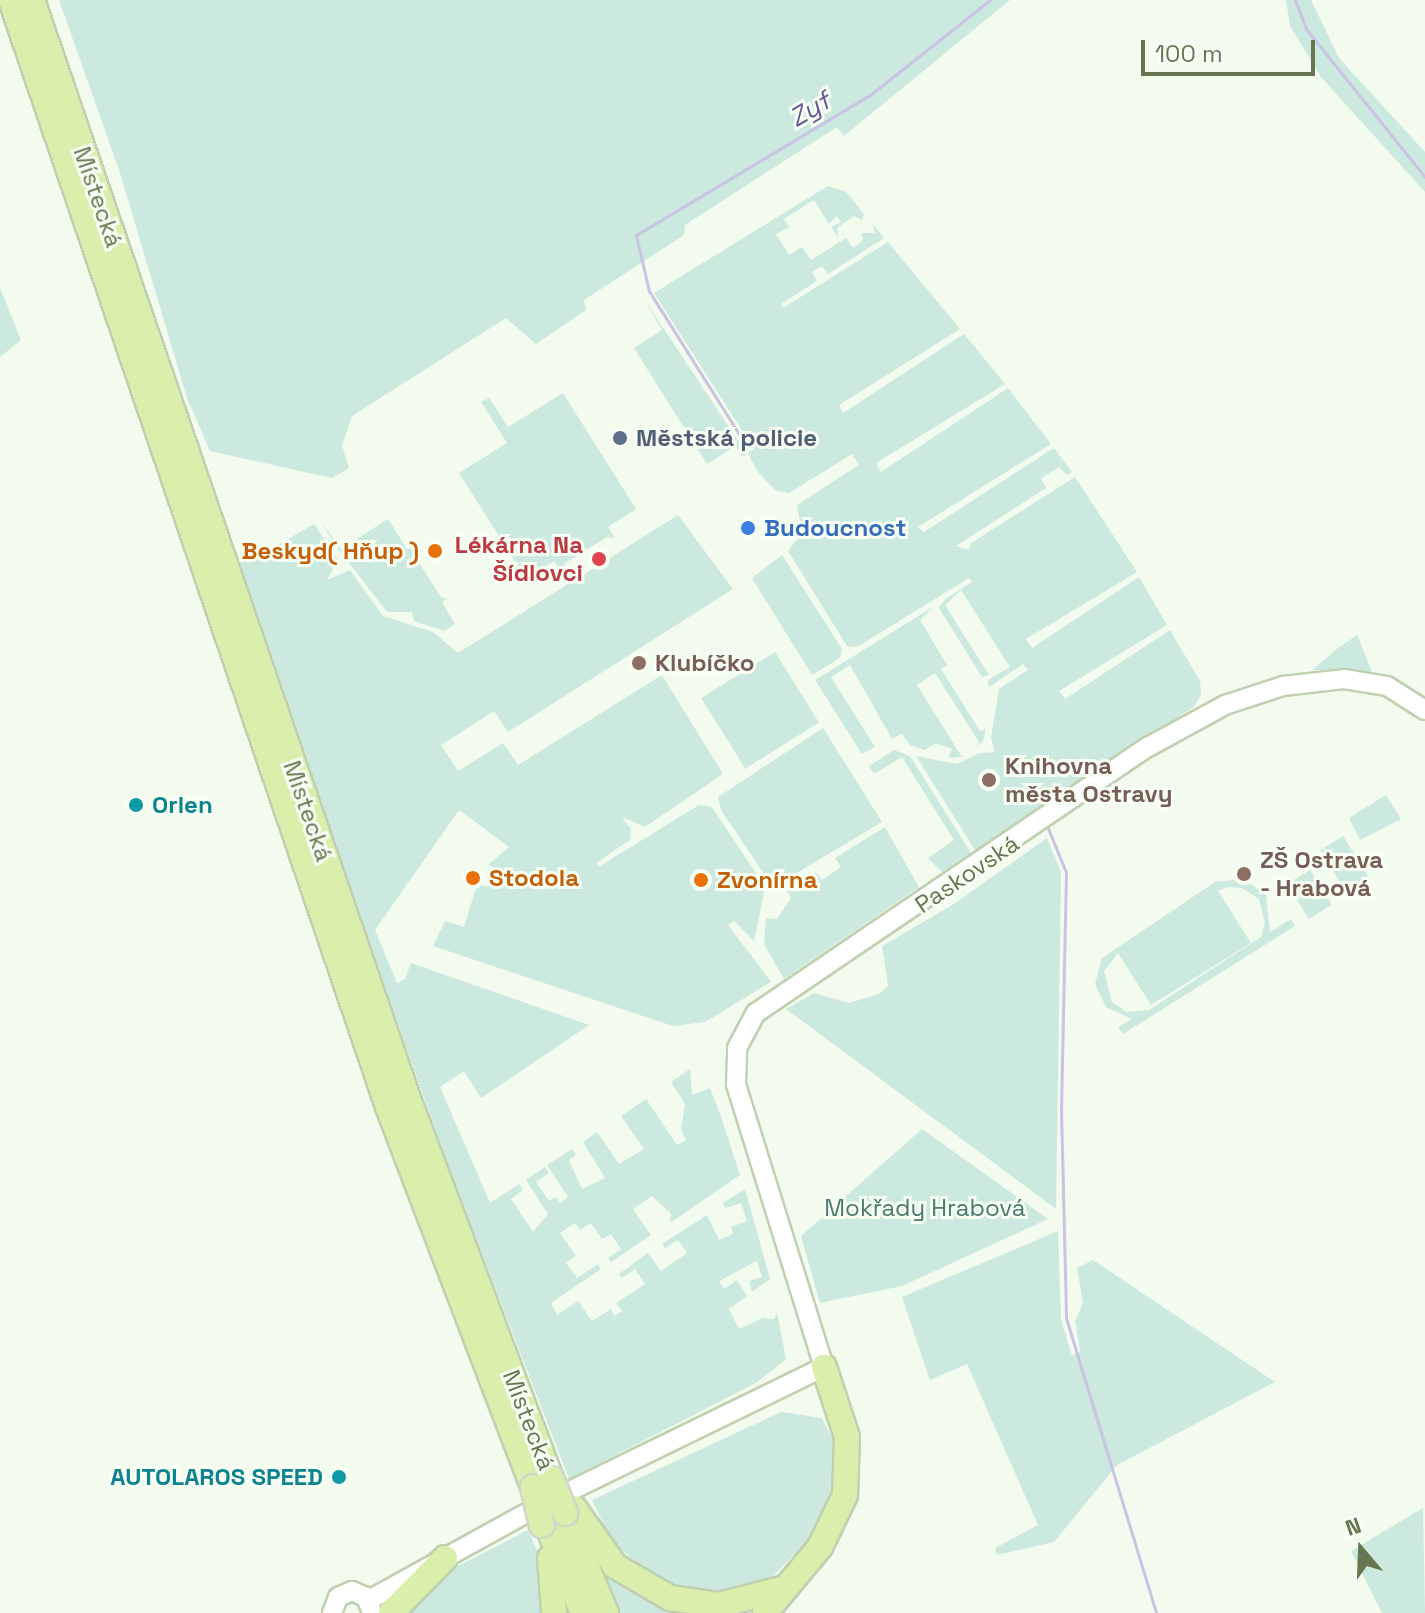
<!DOCTYPE html>
<html>
<head>
<meta charset="utf-8">
<style>
	body { margin:0 }
	#map { position:relative; width:1425px; height:1613px; overflow:hidden; background:#f2fbed; font-family:"Space Grotesk",sans-serif }
	div>[style] { position:absolute }
	[style*='--x'] { left:calc(var(--x)*1px); top:calc(var(--y)*1px); width:calc(var(--w)*1px); rotate:calc(var(--a)*1deg) }
	.green>* { inset:0; background:#cce9df; transform-origin:0 0 }
	.stream>* { height:3px; margin:-1.5px; padding:0 1.5px; transform-origin:1.5px; border-radius:1.5px; background:#cac3e4 }
	.roads { filter:drop-shadow(2px 0 #c0d0b1) drop-shadow(-2px 0 #c0d0b1) drop-shadow(0 2px #c0d0b1) drop-shadow(0 -2px #c0d0b1) }
	.secondary>* { height:18px; margin:-9px; padding:0 9px; transform-origin:9px; border-radius:9px; background:#fff }
	.highway>* { height:24px; margin:-12px; padding:0 12px; transform-origin:12px; border-radius:12px; background:#d9efab }
	.bridges { filter:drop-shadow(2px 0 #d1d6cb) drop-shadow(-2px 0 #d1d6cb) drop-shadow(0 2px #d1d6cb) drop-shadow(0 -2px #d1d6cb) }
	.highway-bridge>* { height:24px; margin:-12px; padding:0 12px; transform-origin:12px; border-radius:12px; background:#d9efab }
	.dots>* { width:22px; height:22px; translate:-50% -50%; box-sizing:border-box; border:4px solid #f7fef4; border-radius:50% }
	span { translate:-50% -50%; white-space:nowrap; text-align:center; line-height:1.15; -webkit-text-stroke:6px #f7fef4; paint-order:stroke }
	.street-label { font-size:24px; color:#667651 }
	.service-label { font-size:24px; color:#4e5e75; font-weight:700 }
	.left { translate:0 -50%; text-align:left }
	.shop-label { font-size:24px; color:#366cbe; font-weight:700 }
	.health-label { font-size:24px; color:#be3a42; font-weight:700 }
	.right { translate:-100% -50%; text-align:right }
	.food-label { font-size:24px; color:#c56008; font-weight:700 }
	.education-label { font-size:24px; color:#785e54; font-weight:700 }
	.culture-label { font-size:24px; color:#0d838f; font-weight:700 }
	.park-label { font-size:24px; color:#4a7a6f }
	.water-label { font-size:26px; color:#66579b; font-style:italic }
	.north { position:absolute; left:1321px; top:1509px; width:80px; height:80px; -webkit-text-stroke:6px #f7fef4; paint-order:stroke; rotate:341deg; font-size:22px; font-weight:700; line-height:32px; text-align:center; color:#667651 }
	.north::after { content:''; display:block; margin:auto; width:28px; height:36px; background:#667651; clip-path:polygon(50% 0,100% 100%,50% 72%,0 100%) }
	.scale { position:absolute; left:1141px; top:40px; width:174px; height:36px; box-sizing:border-box; border:4px solid #667651; border-top:0; padding-left:10px; font-size:24px; line-height:28px; white-space:nowrap; color:#667651; -webkit-text-stroke:6px #f7fef4; paint-order:stroke }
</style>
</head>
<body>
<div id="map">
	<div class="green">
		<i style="clip-path:polygon(59px 0,1010px 0,844px 136px,837px 127px,685px 225px,684px 235px,584px 300px,586px 310px,536px 344px,506px 318px,352px 416px,342px 446px,349px 468px,332px 478px,210px 451px,187px 398px,120px 173px)"></i>
		<i style="clip-path:polygon(1286px 0,1311px 0,1339px 58px,1425px 152px,1425px 192px,1321px 77px,1290px 26px)"></i>
		<i style="clip-path:polygon(828px 186px,846px 192px,864px 214px,862px 220px,854px 216px,837px 228px,838px 237px,831px 227px,841px 222px,837px 216px,829px 224px,814px 200px,784px 219px,789px 227px,776px 234px,789px 255px,802px 247px,811px 260px,846px 238px,853px 248px,863px 241px,861px 233px,875px 233px,872px 223px,884px 238px,828px 274px,822px 266px,812px 272px,817px 281px,781px 304px,783px 308px,888px 242px,960px 329px,839px 405px,843px 413px,964px 334px,1005px 384px,876px 463px,881px 472px,1008px 388px,1051px 444px,918px 527px,924px 532px,1054px 448px,1072px 472px,1067px 475px,1059px 467px,1041px 478px,1046px 488px,956px 546px,969px 550px,971px 543px,1075px 477px,1137px 572px,1026px 639px,1032px 648px,1139px 577px,1167px 625px,1059px 691px,1065px 699px,1170px 630px,1200px 681px,1201px 694px,1195px 706px,975px 850px,916px 756px,957px 764px,980px 753px,995px 752px,991px 738px,999px 689px,1028px 670px,1023px 664px,989px 687px,988px 680px,1010px 667px,961px 590px,945px 605px,989px 675px,982px 677px,939px 608px,945px 599px,972px 582px,969px 578px,857px 647px,847px 646px,788px 551px,802px 533px,797px 505px,859px 465px,852px 454px,789px 493px,776px 491px,757px 471px,748px 453px,754px 449px,654px 293px)"></i>
		<i style="clip-path:polygon(0 288px,21px 340px,0 357px)"></i>
		<i style="clip-path:polygon(644px 299px,747px 454px,743px 457px,736px 446px,707px 464px,634px 348px,662px 330px)"></i>
		<i style="clip-path:polygon(563px 393px,636px 509px,608px 527px,615px 538px,607px 537px,564px 564px,566px 569px,561px 571px,554px 561px,517px 584px,506px 570px,516px 563px,459px 473px,507px 443px,481px 402px,489px 398px,508px 427px)"></i>
		<i style="clip-path:polygon(678px 515px,733px 589px,508px 732px,494px 711px,441px 745px,458px 771px,503px 743px,518px 765px,662px 675px,723px 774px,645px 827px,622px 817px,631px 829px,630px 840px,596px 863px,600px 866px,699px 805px,712px 807px,765px 887px,754px 941px,734px 921px,728px 925px,771px 982px,705px 1022px,673px 1026px,433px 946px,445px 921px,464px 927px,477px 884px,487px 887px,493px 867px,488px 865px,509px 847px,459px 810px,375px 930px,397px 983px,405px 979px,411px 963px,589px 1025px,481px 1098px,464px 1071px,440px 1087px,490px 1203px,519px 1184px,523px 1190px,511px 1199px,533px 1232px,548px 1214px,526px 1180px,545px 1167px,549px 1173px,536px 1182px,549px 1201px,556px 1197px,560px 1203px,568px 1197px,547px 1165px,572px 1149px,576px 1155px,569px 1160px,582px 1189px,605px 1178px,583px 1142px,597px 1132px,619px 1164px,644px 1149px,621px 1116px,646px 1099px,677px 1145px,686px 1140px,681px 1130px,685px 1104px,671px 1082px,690px 1069px,692px 1095px,710px 1088px,721px 1117px,740px 1175px,670px 1223px,671px 1214px,652px 1196px,633px 1209px,651px 1235px,611px 1262px,608px 1258px,621px 1249px,611px 1234px,602px 1239px,591px 1223px,581px 1229px,585px 1235px,575px 1223px,560px 1233px,576px 1256px,566px 1263px,577px 1278px,598px 1264px,601px 1269px,551px 1303px,557px 1315px,578px 1301px,592px 1321px,611px 1309px,614px 1316px,622px 1311px,616px 1303px,645px 1284px,635px 1269px,622px 1278px,619px 1274px,648px 1253px,661px 1271px,687px 1253px,678px 1240px,665px 1248px,662px 1244px,707px 1215px,719px 1240px,733px 1234px,731px 1227px,747px 1221px,741px 1203px,725px 1208px,723px 1203px,745px 1189px,770px 1279px,752px 1292px,749px 1281px,762px 1277px,757px 1261px,719px 1281px,724px 1289px,737px 1280px,747px 1296px,729px 1309px,739px 1329px,763px 1318px,774px 1319px,777px 1313px,786px 1359px,756px 1383px,569px 1479px,449px 1168px,235px 566px,254px 546px,257px 557px,314px 524px,338px 560px,327px 580px,350px 570px,383px 616px,433px 632px,458px 653px)"></i>
		<i style="clip-path:polygon(388px 519px,407px 549px,416px 549px,410px 561px,416px 558px,441px 597px,447px 599px,442px 602px,455px 624px,444px 631px,414px 621px,412px 612px,387px 612px,336px 546px,320px 520px,341px 549px)"></i>
		<i style="clip-path:polygon(782px 555px,842px 649px,840px 658px,812px 675px,752px 578px)"></i>
		<i style="clip-path:polygon(933px 607px,920px 620px,947px 665px,941px 669px,980px 731px,986px 729px,983px 741px,977px 747px,979px 742px,935px 673px,917px 685px,962px 757px,948px 758px,952px 749px,936px 743px,924px 750px,910px 745px,902px 734px,892px 739px,850px 665px,831px 677px,875px 747px,862px 754px,815px 680px)"></i>
		<i style="clip-path:polygon(1357px 635px,1372px 672px,1312px 670px,1338px 648px)"></i>
		<i style="left:775px;top:652px;width:83px;height:87px;rotate:58deg"></i>
		<i style="clip-path:polygon(823px 728px,882px 822px,773px 887px,721px 810px,718px 797px)"></i>
		<i style="clip-path:polygon(894px 750px,910px 756px,971px 853px,942px 872px,928px 858px,954px 840px,902px 757px,874px 774px,869px 766px)"></i>
		<i style="clip-path:polygon(1386px 795px,1401px 819px,1360px 840px,1349px 818px)"></i>
		<i style="clip-path:polygon(885px 827px,919px 887px,784px 979px,764px 944px,766px 918px,777px 919px,791px 898px,786px 890px,803px 879px,810px 887px,817px 882px,815px 871px,822px 880px,841px 867px,835px 858px)"></i>
		<i style="left:1343px;top:836px;width:51px;height:27px;rotate:58deg"></i>
		<i style="clip-path:polygon(1047px 838px,1061px 872px,1056px 1209px,786px 1009px,814px 993px,849px 1003px,879px 994px,888px 986px,882px 946px,954px 904px)"></i>
		<i style="left:1310px;top:870px;width:41px;height:27px;rotate:58deg"></i>
		<i style="clip-path:polygon(evenodd,1243px 879px,1266px 895px,1270px 932px,1291px 919px,1295px 926px,1123px 1034px,1118px 1027px,1132px 1019px,1106px 1007px,1095px 984px,1102px 958px,1215px 882px,1243px 879px,1228px 887px,1242px 888px,1259px 899px,1265px 923px,1261px 937px,1149px 1010px,1127px 1012px,1112px 1002px,1104px 971px,1118px 953px,1151px 1005px,1251px 943px,1218px 891px,1228px 887px)"></i>
		<i style="clip-path:polygon(922px 1129px,1048px 1219px,902px 1286px,820px 1303px,801px 1236px)"></i>
		<i style="clip-path:polygon(1058px 1231px,1061px 1319px,1072px 1356px,1080px 1352px,1075px 1321px,1083px 1303px,1077px 1268px,1093px 1260px,1275px 1382px,1117px 1465px,1054px 1542px,997px 1555px,995px 1548px,1038px 1525px,967px 1364px,930px 1380px,902px 1297px)"></i>
		<i style="clip-path:polygon(781px 1412px,822px 1418px,837px 1448px,837px 1476px,821px 1526px,763px 1587px,738px 1597px,691px 1593px,654px 1582px,610px 1538px,592px 1500px)"></i>
		<i style="clip-path:polygon(1423px 1508px,1425px 1613px,1382px 1613px,1351px 1551px)"></i>
		<i style="clip-path:polygon(528px 1530px,547px 1573px,549px 1613px,404px 1613px,452px 1569px)"></i>
		<i style="clip-path:polygon(607px 1570px,641px 1594px,762px 1604px,756px 1613px,619px 1613px,603px 1573px)"></i>
	</div>
	<div class="stream">
		<i style="--x:1295;--y:0;--w:31;--a:69"></i>
		<i style="--x:1306;--y:29;--w:190;--a:51.2"></i>
		<i style="--x:744;--y:442;--w:178;--a:-122.2"></i>
		<i style="--x:649;--y:291;--w:57;--a:-103.1"></i>
		<i style="--x:636;--y:235;--w:273;--a:-30.9"></i>
		<i style="--x:870;--y:95;--w:153;--a:-38.4"></i>
		<i style="--x:1047;--y:826;--w:50;--a:67.6"></i>
		<i style="--x:1066;--y:872;--w:237;--a:91.2"></i>
		<i style="--x:1061;--y:1109;--w:209;--a:88.6"></i>
		<i style="--x:1066;--y:1318;--w:308;--a:73"></i>
	</div>
	<div class="roads">
		<div class="secondary">
			<i style="--x:574;--y:1489;--w:278;--a:-26"></i>
			<i style="--x:824;--y:1367;--w:296;--a:-107.3"></i>
			<i style="--x:736;--y:1084;--w:36;--a:-88"></i>
			<i style="--x:737;--y:1048;--w:40;--a:-62"></i>
			<i style="--x:756;--y:1013;--w:474;--a:-34.2"></i>
			<i style="--x:1148;--y:747;--w:88;--a:-28.6"></i>
			<i style="--x:1225;--y:705;--w:61;--a:-18.1"></i>
			<i style="--x:1283;--y:686;--w:61;--a:-6.5"></i>
			<i style="--x:1344;--y:679;--w:44;--a:9.2"></i>
			<i style="--x:1387;--y:686;--w:45;--a:32.3"></i>
			<i style="--x:369;--y:1600;--w:178;--a:-28.9"></i>
			<i style="--x:332;--y:1613;--w:17;--a:-69"></i>
			<i style="--x:338;--y:1597;--w:15;--a:-23"></i>
			<i style="--x:352;--y:1591;--w:15;--a:23"></i>
			<i style="--x:366;--y:1597;--w:17;--a:69"></i>
		</div>
		<div class="highway">
			<i style="--x:11;--y:0;--w:1169;--a:71.19"></i>
			<i style="--x:388;--y:1107;--w:407;--a:69.1"></i>
			<i style="--x:32;--y:0;--w:1164;--a:71.1"></i>
			<i style="--x:409;--y:1101;--w:403;--a:69.4"></i>
			<i style="--x:574;--y:1508;--w:71;--a:54.7"></i>
			<i style="--x:615;--y:1566;--w:64;--a:30.2"></i>
			<i style="--x:670;--y:1598;--w:49;--a:8.1"></i>
			<i style="--x:719;--y:1605;--w:65;--a:-14.3"></i>
			<i style="--x:546;--y:1522;--w:98;--a:67.9"></i>
			<i style="--x:570;--y:1526;--w:94;--a:67.5"></i>
			<i style="--x:550;--y:1558;--w:55;--a:85.8"></i>
			<i style="--x:391;--y:1613;--w:77;--a:-45.5"></i>
			<i style="--x:765;--y:1613;--w:86;--a:-50.2"></i>
			<i style="--x:820;--y:1547;--w:58;--a:-64.3"></i>
			<i style="--x:845;--y:1495;--w:58;--a:-88"></i>
			<i style="--x:847;--y:1437;--w:74;--a:-108.2"></i>
		</div>
	</div>
	<div class="bridges">
		<div class="highway-bridge">
			<i style="--x:551;--y:1478;--w:38;--a:68"></i>
			<i style="--x:533;--y:1487;--w:39;--a:77"></i>
		</div>
	</div>
	<div class="dots">
		<i style="left:620px;top:438px;background:#5c6f8a"></i>
		<i style="left:748px;top:528px;background:#3f7fe0"></i>
		<i style="left:435px;top:551px;background:#e8710a"></i>
		<i style="left:599px;top:559px;background:#e0444e"></i>
		<i style="left:639px;top:663px;background:#8d6e63"></i>
		<i style="left:989px;top:780px;background:#8d6e63"></i>
		<i style="left:136px;top:805px;background:#0f9aa8"></i>
		<i style="left:1244px;top:874px;background:#8d6e63"></i>
		<i style="left:473px;top:878px;background:#e8710a"></i>
		<i style="left:701px;top:880px;background:#e8710a"></i>
		<i style="left:339px;top:1477px;background:#0f9aa8"></i>
	</div>
	<div class="street-label">
		<span style="left:98px;top:197px;rotate:71deg">Místecká</span>
		<span style="left:308px;top:811px;rotate:71deg">Místecká</span>
		<span style="left:967px;top:874px;rotate:-34deg">Paskovská</span>
		<span style="left:529px;top:1420px;rotate:69deg">Místecká</span>
	</div>
	<div class="service-label">
		<span class="left" style="left:636px;top:438px">Městská policie</span>
	</div>
	<div class="shop-label">
		<span class="left" style="left:764px;top:528px">Budoucnost</span>
	</div>
	<div class="health-label">
		<span class="right" style="left:583px;top:559px">Lékárna Na<br>Šídlovci</span>
	</div>
	<div class="food-label">
		<span class="right" style="left:419px;top:551px">Beskyd( Hňup )</span>
		<span class="left" style="left:489px;top:878px">Stodola</span>
		<span class="left" style="left:717px;top:880px">Zvonírna</span>
	</div>
	<div class="education-label">
		<span class="left" style="left:655px;top:663px">Klubíčko</span>
		<span class="left" style="left:1005px;top:780px">Knihovna<br>města Ostravy</span>
		<span class="left" style="left:1260px;top:874px">ZŠ Ostrava<br>- Hrabová</span>
	</div>
	<div class="culture-label">
		<span class="left" style="left:152px;top:805px">Orlen</span>
		<span class="right" style="left:323px;top:1477px">AUTOLAROS SPEED</span>
	</div>
	<div class="park-label">
		<span style="left:925px;top:1208px">Mokřady Hrabová</span>
	</div>
	<div class="water-label">
		<span style="left:810px;top:110px;rotate:-31deg">Zyf</span>
	</div>
	<div class="north">N</div>
	<div class="scale">100 m</div>
</div>
</body>
</html>
